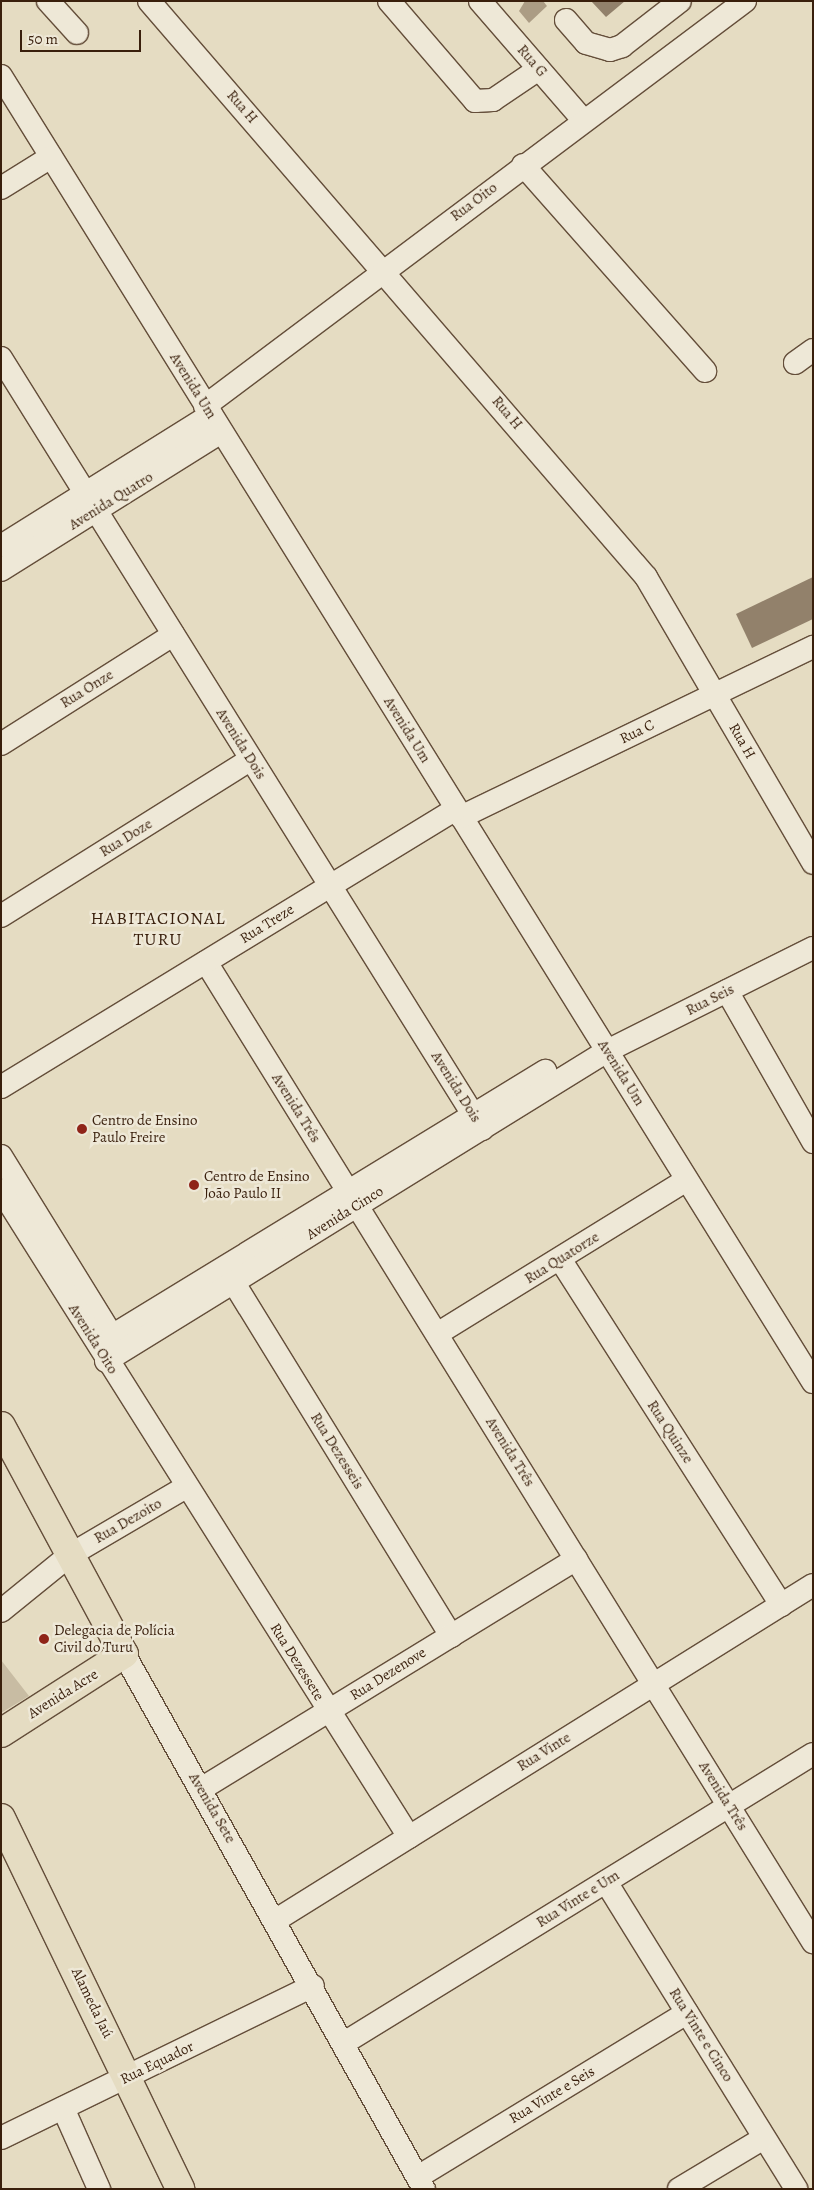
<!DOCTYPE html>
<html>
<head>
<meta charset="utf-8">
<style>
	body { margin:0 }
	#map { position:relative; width:814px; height:2190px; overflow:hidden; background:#e5dcc2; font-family:Alegreya,serif }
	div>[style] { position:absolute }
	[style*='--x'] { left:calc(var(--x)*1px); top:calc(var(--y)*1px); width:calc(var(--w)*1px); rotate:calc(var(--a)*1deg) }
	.green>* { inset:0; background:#c8bca3 }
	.water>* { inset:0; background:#ab9c84 }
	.building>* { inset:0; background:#92816b }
	.roads { filter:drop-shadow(1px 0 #644e3a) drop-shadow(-1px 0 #644e3a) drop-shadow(0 1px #644e3a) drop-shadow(0 -1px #644e3a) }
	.minor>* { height:22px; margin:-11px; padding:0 11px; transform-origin:11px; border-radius:11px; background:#eee8d7 }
	.major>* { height:28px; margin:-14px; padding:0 14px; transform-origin:14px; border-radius:14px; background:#e5dcc2 }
	.dots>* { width:14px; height:14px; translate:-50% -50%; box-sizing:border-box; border:2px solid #eee8d7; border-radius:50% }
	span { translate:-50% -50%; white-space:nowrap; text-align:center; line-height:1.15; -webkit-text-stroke:5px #eee8d7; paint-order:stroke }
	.street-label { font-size:15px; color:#391f0c }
	.poi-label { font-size:15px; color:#391f0c }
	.left { translate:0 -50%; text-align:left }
	.quarter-label { font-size:18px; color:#391f0c; letter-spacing:1px }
	.frame { position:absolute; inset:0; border:2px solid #391f0c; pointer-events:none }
	.scale { position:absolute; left:20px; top:30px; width:121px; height:22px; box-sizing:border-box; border:2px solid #391f0c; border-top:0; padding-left:6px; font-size:15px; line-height:18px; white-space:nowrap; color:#391f0c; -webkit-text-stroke:4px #eee8d7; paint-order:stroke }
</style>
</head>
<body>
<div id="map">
	<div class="green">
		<i style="clip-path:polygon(1px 1660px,29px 1696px,1px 1713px)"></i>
	</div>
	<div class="water">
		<i style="clip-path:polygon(525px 1px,543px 1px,547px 6px,529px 23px,519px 11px)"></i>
	</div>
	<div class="building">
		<i style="clip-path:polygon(591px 1px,625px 1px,606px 17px)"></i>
		<i style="clip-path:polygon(813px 577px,813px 619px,752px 648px,736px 614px)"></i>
	</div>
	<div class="roads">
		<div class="minor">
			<i style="--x:48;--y:1;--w:43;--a:47.8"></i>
			<i style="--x:149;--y:1;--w:761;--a:49.21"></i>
			<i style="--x:646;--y:577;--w:331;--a:59.7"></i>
			<i style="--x:389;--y:1;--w:132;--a:49.3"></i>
			<i style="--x:475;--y:101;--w:18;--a:-3"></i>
			<i style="--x:493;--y:100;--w:55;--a:-34"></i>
			<i style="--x:480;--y:1;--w:157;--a:49.1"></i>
			<i style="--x:566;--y:20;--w:30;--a:49"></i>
			<i style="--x:586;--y:43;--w:25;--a:16"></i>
			<i style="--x:610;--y:50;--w:13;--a:-18"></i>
			<i style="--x:622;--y:46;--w:73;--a:-37.8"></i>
			<i style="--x:1;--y:76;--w:1538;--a:58.13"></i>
			<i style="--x:523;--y:165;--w:275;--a:48.5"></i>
			<i style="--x:1;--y:188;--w:59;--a:-31.8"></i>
			<i style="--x:1;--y:358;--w:909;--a:58.04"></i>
			<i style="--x:795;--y:363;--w:22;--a:-36"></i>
			<i style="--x:205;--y:406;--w:675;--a:-36.87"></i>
			<i style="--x:1;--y:546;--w:248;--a:-32"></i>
			<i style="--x:1;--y:570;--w:260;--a:-32.1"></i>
			<i style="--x:1;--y:744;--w:204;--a:-32.4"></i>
			<i style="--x:461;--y:817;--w:391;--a:-25.8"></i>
			<i style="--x:1;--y:916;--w:295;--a:-32.1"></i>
			<i style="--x:206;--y:962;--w:1153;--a:58.23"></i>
			<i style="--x:727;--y:991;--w:174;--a:60.3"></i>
			<i style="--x:1;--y:1087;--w:533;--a:-31.42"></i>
			<i style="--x:1;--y:1156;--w:211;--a:58.3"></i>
			<i style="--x:112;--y:1336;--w:15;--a:106"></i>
			<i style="--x:1;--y:1190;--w:765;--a:57.76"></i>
			<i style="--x:560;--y:1259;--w:411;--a:57.4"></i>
			<i style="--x:226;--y:1270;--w:430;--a:58.4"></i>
			<i style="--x:437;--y:1334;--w:293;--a:-31.7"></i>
			<i style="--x:112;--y:1336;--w:508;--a:-31.47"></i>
			<i style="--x:106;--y:1361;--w:589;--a:-31.75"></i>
			<i style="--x:607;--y:1051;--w:230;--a:-26.6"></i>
			<i style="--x:1;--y:1611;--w:89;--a:-39.1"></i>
			<i style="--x:70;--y:1555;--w:134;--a:-30.4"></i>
			<i style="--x:124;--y:1654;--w:613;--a:60.72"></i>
			<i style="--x:201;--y:1789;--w:440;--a:-31.5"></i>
			<i style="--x:606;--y:1882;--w:361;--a:58.2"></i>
			<i style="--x:276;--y:1920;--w:633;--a:-31.96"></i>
			<i style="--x:344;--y:2043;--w:551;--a:-31.64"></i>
			<i style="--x:63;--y:2108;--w:89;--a:66"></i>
			<i style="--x:1;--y:2138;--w:347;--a:-26"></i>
			<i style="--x:418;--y:2177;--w:315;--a:-31.4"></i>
			<i style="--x:679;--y:2189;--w:99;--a:-31"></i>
		</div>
		<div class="major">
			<i style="--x:1;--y:1426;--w:259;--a:61.7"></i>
			<i style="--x:124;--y:1654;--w:146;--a:147.3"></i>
			<i style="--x:1;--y:1818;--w:412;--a:64.2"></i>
		</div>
	</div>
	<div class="dots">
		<i style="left:82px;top:1129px;background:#8f2418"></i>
		<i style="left:194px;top:1185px;background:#8f2418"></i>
		<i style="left:44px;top:1639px;background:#8f2418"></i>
	</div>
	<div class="street-label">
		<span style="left:532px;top:61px;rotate:49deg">Rua G</span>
		<span style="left:242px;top:107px;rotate:49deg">Rua H</span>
		<span style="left:474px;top:202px;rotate:-37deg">Rua Oito</span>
		<span style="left:193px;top:386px;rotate:58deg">Avenida Um</span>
		<span style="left:507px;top:413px;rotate:50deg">Rua H</span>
		<span style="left:111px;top:501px;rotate:-32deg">Avenida Quatro</span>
		<span style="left:87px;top:689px;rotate:-32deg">Rua Onze</span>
		<span style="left:407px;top:730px;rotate:58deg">Avenida Um</span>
		<span style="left:637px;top:732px;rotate:-26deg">Rua C</span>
		<span style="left:742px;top:741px;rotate:60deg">Rua H</span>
		<span style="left:241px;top:744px;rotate:58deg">Avenida Dois</span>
		<span style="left:126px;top:838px;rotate:-32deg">Rua Doze</span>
		<span style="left:267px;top:924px;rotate:-32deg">Rua Treze</span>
		<span style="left:710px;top:1000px;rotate:-27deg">Rua Seis</span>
		<span style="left:621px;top:1073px;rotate:58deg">Avenida Um</span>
		<span style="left:456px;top:1087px;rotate:58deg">Avenida Dois</span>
		<span style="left:296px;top:1108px;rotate:58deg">Avenida Três</span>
		<span style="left:345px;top:1213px;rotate:-32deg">Avenida Cinco</span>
		<span style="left:562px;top:1258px;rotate:-32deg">Rua Quatorze</span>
		<span style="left:93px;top:1339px;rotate:58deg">Avenida Oito</span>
		<span style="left:670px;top:1432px;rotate:57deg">Rua Quinze</span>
		<span style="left:337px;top:1451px;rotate:58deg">Rua Dezesseis</span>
		<span style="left:510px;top:1452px;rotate:58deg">Avenida Três</span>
		<span style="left:128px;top:1521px;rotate:-30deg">Rua Dezoito</span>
		<span style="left:297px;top:1662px;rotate:58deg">Rua Dezessete</span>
		<span style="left:388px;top:1674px;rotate:-32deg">Rua Dezenove</span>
		<span style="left:63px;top:1694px;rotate:-32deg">Avenida Acre</span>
		<span style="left:544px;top:1752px;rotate:-32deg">Rua Vinte</span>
		<span style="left:723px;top:1796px;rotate:58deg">Avenida Três</span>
		<span style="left:212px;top:1808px;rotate:60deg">Avenida Sete</span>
		<span style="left:578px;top:1899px;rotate:-32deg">Rua Vinte e Um</span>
		<span style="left:92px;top:2003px;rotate:64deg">Alameda Jaú</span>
		<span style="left:701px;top:2035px;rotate:58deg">Rua Vinte e Cinco</span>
		<span style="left:157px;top:2063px;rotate:-26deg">Rua Equador</span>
		<span style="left:552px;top:2095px;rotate:-31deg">Rua Vinte e Seis</span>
	</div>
	<div class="poi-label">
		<span class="left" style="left:92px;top:1129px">Centro de Ensino<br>Paulo Freire</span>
		<span class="left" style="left:204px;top:1185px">Centro de Ensino<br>João Paulo II</span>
		<span class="left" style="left:54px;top:1639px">Delegacia de Polícia<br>Civil do Turu</span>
	</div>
	<div class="quarter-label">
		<span style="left:158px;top:929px">HABITACIONAL<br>TURU</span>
	</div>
	<div class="frame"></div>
	<div class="scale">50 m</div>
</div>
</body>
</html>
